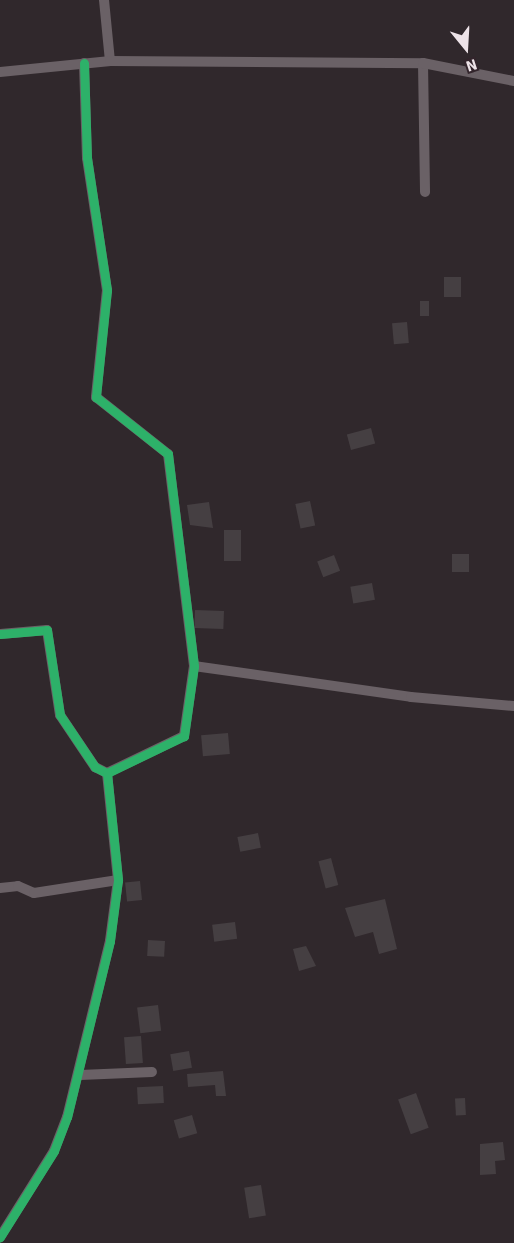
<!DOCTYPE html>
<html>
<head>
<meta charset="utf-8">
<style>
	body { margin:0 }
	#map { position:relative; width:514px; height:1243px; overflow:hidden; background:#30282c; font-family:"Source Sans 3",sans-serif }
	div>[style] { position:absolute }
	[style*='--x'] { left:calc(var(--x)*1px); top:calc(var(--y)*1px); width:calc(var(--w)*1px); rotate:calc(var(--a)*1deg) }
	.building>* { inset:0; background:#453f42; transform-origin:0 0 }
	.minor>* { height:10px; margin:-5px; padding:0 5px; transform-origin:5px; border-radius:5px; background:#6a6166 }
	.cycleway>* { height:9px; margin:-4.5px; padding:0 4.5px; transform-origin:4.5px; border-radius:4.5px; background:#2db169 }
	span { translate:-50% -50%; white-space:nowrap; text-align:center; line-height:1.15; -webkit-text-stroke:4.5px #33252c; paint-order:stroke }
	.north { position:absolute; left:436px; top:18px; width:60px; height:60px; -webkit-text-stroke:4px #33252c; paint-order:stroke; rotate:162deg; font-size:16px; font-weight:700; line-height:24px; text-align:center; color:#ede3e8 }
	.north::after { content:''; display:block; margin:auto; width:21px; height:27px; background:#ede3e8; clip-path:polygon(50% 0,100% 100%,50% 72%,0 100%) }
</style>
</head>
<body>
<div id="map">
	<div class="building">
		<i style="left:444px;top:277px;width:17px;height:20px"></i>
		<i style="left:420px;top:301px;width:9px;height:15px"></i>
		<i style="left:407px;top:322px;width:21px;height:15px;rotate:85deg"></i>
		<i style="left:371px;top:428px;width:16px;height:25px;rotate:75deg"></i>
		<i style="left:310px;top:501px;width:25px;height:15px;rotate:78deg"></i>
		<i style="clip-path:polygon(209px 502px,213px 528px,190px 525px,187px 505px)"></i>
		<i style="left:224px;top:530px;width:17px;height:31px"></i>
		<i style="left:452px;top:554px;width:17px;height:18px"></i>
		<i style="left:334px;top:555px;width:17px;height:18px;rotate:69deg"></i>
		<i style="left:372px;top:583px;width:17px;height:22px;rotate:80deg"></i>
		<i style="left:195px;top:610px;width:29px;height:18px;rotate:2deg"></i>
		<i style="left:228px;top:733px;width:21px;height:27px;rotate:85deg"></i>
		<i style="left:258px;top:833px;width:15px;height:21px;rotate:79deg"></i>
		<i style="left:331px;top:858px;width:28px;height:13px;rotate:75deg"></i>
		<i style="left:140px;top:881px;width:19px;height:15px;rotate:84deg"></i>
		<i style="clip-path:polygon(385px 899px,397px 949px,379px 954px,373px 932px,355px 937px,345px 908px)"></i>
		<i style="left:235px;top:922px;width:17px;height:23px;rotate:83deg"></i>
		<i style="left:148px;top:940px;width:17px;height:16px;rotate:3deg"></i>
		<i style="clip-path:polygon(306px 946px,316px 966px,299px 971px,293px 949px)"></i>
		<i style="left:158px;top:1005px;width:26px;height:21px;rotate:83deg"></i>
		<i style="left:141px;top:1036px;width:27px;height:17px;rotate:86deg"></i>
		<i style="left:189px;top:1051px;width:17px;height:19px;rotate:80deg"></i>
		<i style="clip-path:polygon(223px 1071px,226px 1096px,216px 1096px,215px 1085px,188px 1087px,187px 1074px)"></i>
		<i style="left:163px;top:1086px;width:17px;height:26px;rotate:87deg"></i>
		<i style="left:416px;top:1093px;width:37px;height:19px;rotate:70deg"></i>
		<i style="left:465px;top:1098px;width:17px;height:10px;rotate:87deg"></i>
		<i style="left:192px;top:1115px;width:19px;height:19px;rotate:74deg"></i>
		<i style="clip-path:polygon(503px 1142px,505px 1160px,495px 1161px,496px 1174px,480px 1175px,480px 1144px)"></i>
		<i style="left:261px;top:1185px;width:31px;height:17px;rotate:81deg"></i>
	</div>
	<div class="minor">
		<i style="--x:104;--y:0;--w:61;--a:84.4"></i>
		<i style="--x:84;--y:63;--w:95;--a:88.2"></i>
		<i style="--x:87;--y:158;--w:134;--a:81.4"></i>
		<i style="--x:107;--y:290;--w:108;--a:95.9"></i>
		<i style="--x:96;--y:397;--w:92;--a:38.4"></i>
		<i style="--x:168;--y:454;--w:214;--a:83"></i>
		<i style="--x:194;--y:666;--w:71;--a:98.1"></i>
		<i style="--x:184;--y:736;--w:85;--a:154.3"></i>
		<i style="--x:423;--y:63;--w:129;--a:89.1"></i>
		<i style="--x:0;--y:72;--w:111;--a:-5.7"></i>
		<i style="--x:110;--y:61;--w:313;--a:0.4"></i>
		<i style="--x:423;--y:63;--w:93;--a:11.2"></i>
		<i style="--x:0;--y:634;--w:47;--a:-4.9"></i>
		<i style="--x:47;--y:630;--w:86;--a:81.3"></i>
		<i style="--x:60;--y:715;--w:63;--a:56.1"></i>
		<i style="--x:95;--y:767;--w:13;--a:27"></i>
		<i style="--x:107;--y:773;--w:108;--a:84.1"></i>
		<i style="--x:118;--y:880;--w:62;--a:97.5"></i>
		<i style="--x:110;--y:941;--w:181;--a:103.7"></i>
		<i style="--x:67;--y:1117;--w:36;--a:111"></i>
		<i style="--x:54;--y:1151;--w:102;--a:122.1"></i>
		<i style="--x:194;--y:666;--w:219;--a:8.1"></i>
		<i style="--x:411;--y:697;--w:103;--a:5"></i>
		<i style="--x:0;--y:888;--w:18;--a:-6"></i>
		<i style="--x:18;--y:886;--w:17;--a:24"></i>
		<i style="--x:34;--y:893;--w:85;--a:-8.8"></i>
		<i style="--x:80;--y:1075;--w:72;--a:-2.4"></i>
	</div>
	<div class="cycleway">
		<i style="--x:84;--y:63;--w:95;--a:88.2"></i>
		<i style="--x:87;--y:158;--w:134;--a:81.4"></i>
		<i style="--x:107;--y:290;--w:108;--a:95.9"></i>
		<i style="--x:96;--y:397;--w:92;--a:38.4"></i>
		<i style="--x:168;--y:454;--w:214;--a:83"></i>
		<i style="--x:194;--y:666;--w:71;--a:98.1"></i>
		<i style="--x:184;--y:736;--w:85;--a:154.3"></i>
		<i style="--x:0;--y:634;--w:47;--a:-4.9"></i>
		<i style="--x:47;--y:630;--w:86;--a:81.3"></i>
		<i style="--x:60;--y:715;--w:63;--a:56.1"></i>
		<i style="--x:95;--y:767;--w:13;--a:27"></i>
		<i style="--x:107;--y:773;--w:108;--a:84.1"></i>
		<i style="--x:118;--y:880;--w:62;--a:97.5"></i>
		<i style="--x:110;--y:941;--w:181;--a:103.7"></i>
		<i style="--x:67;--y:1117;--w:36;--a:111"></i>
		<i style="--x:54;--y:1151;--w:102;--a:122.1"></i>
	</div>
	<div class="north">N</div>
</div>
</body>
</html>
